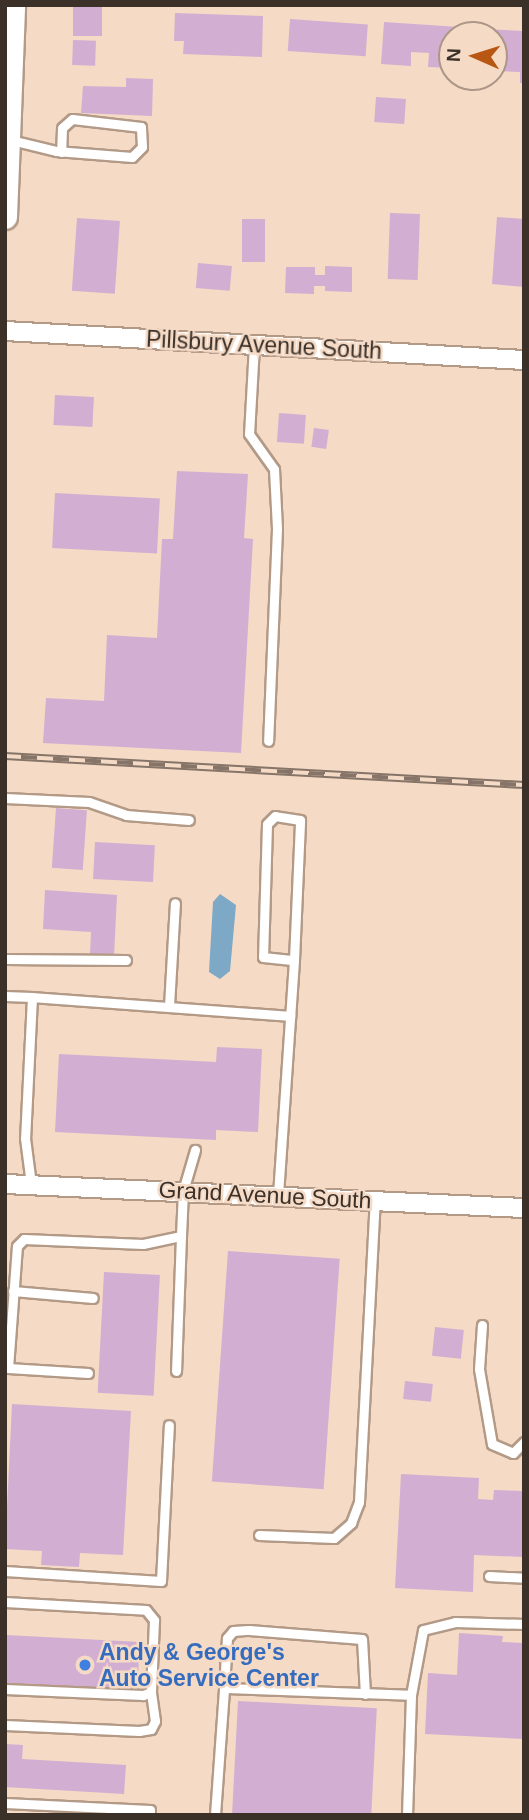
<!DOCTYPE html>
<html>
<head>
<meta charset="utf-8">
<style>
	body { margin:0 }
	#map { position:relative; width:529px; height:1820px; overflow:hidden; background:#f5dac6; font-family:Helvetica,sans-serif }
	div>[style] { position:absolute }
	[style*='--x'] { left:calc(var(--x)*1px); top:calc(var(--y)*1px); width:calc(var(--w)*1px); rotate:calc(var(--a)*1deg) }
	.water>* { inset:0; background:#7da9c6 }
	.building>* { inset:0; background:#d2aed2; transform-origin:0 0 }
	.roads { filter:drop-shadow(2px 0 #b39a87) drop-shadow(-2px 0 #b39a87) drop-shadow(0 2px #b39a87) drop-shadow(0 -2px #b39a87) }
	.lane>* { height:9px; margin:-4.5px; padding:0 4.5px; transform-origin:4.5px; border-radius:4.5px; background:#fff }
	.street>* { height:18px; margin:-9px; padding:0 9px; transform-origin:9px; border-radius:9px; background:#fff }
	.secondary>* { height:24px; margin:-12px; padding:0 12px; transform-origin:12px; border-radius:12px; background:#fff }
	.rail>* { height:8px; margin-top:-4px; transform-origin:0; background:repeating-linear-gradient(90deg,#f5dac6 0 16px,#857467 0 32px); box-sizing:border-box; border-block:2px solid #857467 }
	.dots>* { width:19px; height:19px; translate:-50% -50%; box-sizing:border-box; border:4px solid #f5dac6; border-radius:50% }
	span { translate:-50% -50%; white-space:nowrap; text-align:center; line-height:1.15; -webkit-text-stroke:5px #f5dac6; paint-order:stroke }
	.street-label { font-size:23px; color:#3b3129 }
	.shop-label { font-size:23px; color:#366cbe; font-weight:700 }
	.left { translate:0 -50%; text-align:left }
	.frame { position:absolute; inset:0; border:7px solid #3b3129; pointer-events:none }
	.north { position:absolute; left:438px; top:21px; width:70px; height:70px; box-sizing:border-box; background:#f5dac6; border:2px solid #ab9687; border-radius:50%; rotate:273deg; font-size:19px; font-weight:700; line-height:28px; text-align:center; color:#3b3129 }
	.north::after { content:''; display:block; margin:auto; width:24px; height:32px; background:#b75713; clip-path:polygon(50% 0,100% 100%,50% 72%,0 100%) }
</style>
</head>
<body>
<div id="map">
	<div class="water">
		<i style="clip-path:polygon(220px 894px,236px 905px,230px 971px,220px 979px,209px 972px,213px 902px)"></i>
	</div>
	<div class="building">
		<i style="left:73px;top:5px;width:29px;height:31px"></i>
		<i style="clip-path:polygon(175px 13px,263px 16px,262px 57px,183px 54px,184px 41px,174px 41px)"></i>
		<i style="left:290px;top:19px;width:78px;height:32px;rotate:4deg"></i>
		<i style="clip-path:polygon(384px 22px,459px 27px,458px 35px,452px 35px,452px 68px,428px 67px,429px 53px,411px 52px,411px 66px,381px 64px)"></i>
		<i style="clip-path:polygon(482px 29px,524px 31px,524px 83px,520px 83px,520px 72px,494px 71px,494px 35px,482px 35px)"></i>
		<i style="left:73px;top:40px;width:23px;height:25px;rotate:2deg"></i>
		<i style="clip-path:polygon(126px 78px,153px 79px,152px 116px,81px 113px,83px 86px,126px 87px)"></i>
		<i style="left:376px;top:97px;width:30px;height:25px;rotate:4deg"></i>
		<i style="left:390px;top:213px;width:30px;height:66px;rotate:2deg"></i>
		<i style="clip-path:polygon(497px 217px,524px 219px,524px 287px,492px 284px)"></i>
		<i style="left:77px;top:218px;width:43px;height:73px;rotate:4deg"></i>
		<i style="left:242px;top:219px;width:23px;height:43px"></i>
		<i style="left:198px;top:263px;width:34px;height:25px;rotate:5deg"></i>
		<i style="clip-path:polygon(325px 266px,352px 267px,352px 292px,325px 291px,325px 286px,314px 286px,314px 294px,285px 293px,286px 267px,315px 267px,315px 275px,325px 275px)"></i>
		<i style="left:55px;top:395px;width:39px;height:30px;rotate:3deg"></i>
		<i style="left:279px;top:413px;width:27px;height:29px;rotate:4deg"></i>
		<i style="left:314px;top:428px;width:15px;height:19px;rotate:8deg"></i>
		<i style="clip-path:polygon(177px 471px,248px 474px,244px 538px,253px 539px,241px 753px,43px 743px,46px 698px,104px 701px,107px 635px,157px 638px,162px 539px,173px 539px)"></i>
		<i style="left:55px;top:493px;width:105px;height:55px;rotate:3deg"></i>
		<i style="left:56px;top:808px;width:31px;height:60px;rotate:4deg"></i>
		<i style="left:95px;top:842px;width:60px;height:37px;rotate:3deg"></i>
		<i style="clip-path:polygon(45px 890px,117px 895px,114px 956px,90px 954px,91px 932px,43px 929px)"></i>
		<i style="clip-path:polygon(217px 1047px,262px 1049px,258px 1132px,216px 1130px,216px 1140px,55px 1132px,59px 1054px,216px 1062px)"></i>
		<i style="left:228px;top:1251px;width:112px;height:231px;rotate:4deg"></i>
		<i style="left:104px;top:1272px;width:56px;height:121px;rotate:3deg"></i>
		<i style="left:435px;top:1327px;width:29px;height:29px;rotate:6deg"></i>
		<i style="left:405px;top:1381px;width:28px;height:18px;rotate:6deg"></i>
		<i style="clip-path:polygon(12px 1404px,131px 1411px,123px 1555px,80px 1553px,79px 1567px,41px 1565px,42px 1551px,5px 1549px)"></i>
		<i style="clip-path:polygon(401px 1474px,479px 1478px,478px 1499px,493px 1500px,494px 1490px,524px 1491px,524px 1557px,474px 1555px,473px 1592px,395px 1588px)"></i>
		<i style="clip-path:polygon(459px 1633px,503px 1636px,502px 1642px,524px 1643px,524px 1739px,425px 1734px,428px 1673px,457px 1675px)"></i>
		<i style="left:6px;top:1635px;width:134px;height:48px;rotate:3deg"></i>
		<i style="left:238px;top:1701px;width:139px;height:114px;rotate:3deg"></i>
		<i style="clip-path:polygon(5px 1744px,23px 1745px,22px 1759px,126px 1765px,124px 1794px,5px 1787px)"></i>
	</div>
	<div class="roads">
		<div class="lane">
			<i style="--x:11;--y:140;--w:46;--a:13.7"></i>
			<i style="--x:56;--y:151;--w:76;--a:4.5"></i>
			<i style="--x:132;--y:157;--w:14;--a:-45"></i>
			<i style="--x:142;--y:147;--w:20;--a:-93"></i>
			<i style="--x:141;--y:127;--w:69;--a:-173.4"></i>
			<i style="--x:72;--y:119;--w:13;--a:138"></i>
			<i style="--x:62;--y:128;--w:24;--a:92"></i>
			<i style="--x:254;--y:345;--w:89;--a:93.2"></i>
			<i style="--x:249;--y:434;--w:43;--a:54.5"></i>
			<i style="--x:274;--y:469;--w:60;--a:87.1"></i>
			<i style="--x:277;--y:529;--w:212;--a:92.4"></i>
			<i style="--x:5;--y:798;--w:84;--a:2.7"></i>
			<i style="--x:89;--y:802;--w:39;--a:19"></i>
			<i style="--x:126;--y:815;--w:63;--a:4.5"></i>
			<i style="--x:5;--y:959;--w:121;--a:0.5"></i>
			<i style="--x:5;--y:996;--w:27;--a:2"></i>
			<i style="--x:32;--y:997;--w:141;--a:92.8"></i>
			<i style="--x:25;--y:1138;--w:46;--a:82.6"></i>
			<i style="--x:32;--y:997;--w:259;--a:4.2"></i>
			<i style="--x:169;--y:1006;--w:103;--a:-86.7"></i>
			<i style="--x:278;--y:1195;--w:236;--a:-86.1"></i>
			<i style="--x:294;--y:960;--w:140;--a:-87.5"></i>
			<i style="--x:300;--y:820;--w:25;--a:-171"></i>
			<i style="--x:275;--y:816;--w:11;--a:135"></i>
			<i style="--x:267;--y:824;--w:133;--a:91.7"></i>
			<i style="--x:263;--y:957;--w:31;--a:6"></i>
			<i style="--x:181;--y:1236;--w:45;--a:-87.5"></i>
			<i style="--x:183;--y:1191;--w:43;--a:-73.7"></i>
			<i style="--x:13;--y:1291;--w:80;--a:5"></i>
			<i style="--x:482;--y:1325;--w:44;--a:93.9"></i>
			<i style="--x:479;--y:1369;--w:76;--a:80.2"></i>
			<i style="--x:492;--y:1444;--w:23;--a:23"></i>
			<i style="--x:513;--y:1453;--w:16;--a:-45"></i>
			<i style="--x:88;--y:1373;--w:80;--a:-176.4"></i>
			<i style="--x:8;--y:1368;--w:122;--a:-85.8"></i>
			<i style="--x:17;--y:1246;--w:10;--a:-45"></i>
			<i style="--x:24;--y:1239;--w:119;--a:2.4"></i>
			<i style="--x:143;--y:1244;--w:39;--a:-12"></i>
			<i style="--x:181;--y:1236;--w:135;--a:92.1"></i>
			<i style="--x:259;--y:1535;--w:75;--a:2.3"></i>
			<i style="--x:334;--y:1538;--w:23;--a:-41"></i>
			<i style="--x:351;--y:1523;--w:22;--a:-69"></i>
			<i style="--x:359;--y:1502;--w:301;--a:-87"></i>
			<i style="--x:5;--y:1571;--w:156;--a:3.7"></i>
			<i style="--x:161;--y:1581;--w:156;--a:-87.1"></i>
			<i style="--x:489;--y:1576;--w:35;--a:3"></i>
			<i style="--x:5;--y:1602;--w:141;--a:3.2"></i>
			<i style="--x:146;--y:1610;--w:13;--a:51"></i>
			<i style="--x:154;--y:1620;--w:72;--a:92.4"></i>
			<i style="--x:151;--y:1692;--w:9;--a:159"></i>
			<i style="--x:143;--y:1695;--w:138;--a:-177.5"></i>
			<i style="--x:224;--y:1688;--w:50;--a:-86.6"></i>
			<i style="--x:227;--y:1638;--w:9;--a:-49"></i>
			<i style="--x:233;--y:1631;--w:16;--a:-4"></i>
			<i style="--x:249;--y:1630;--w:113;--a:4.6"></i>
			<i style="--x:362;--y:1639;--w:55;--a:86.9"></i>
			<i style="--x:411;--y:1695;--w:66;--a:-79.5"></i>
			<i style="--x:423;--y:1630;--w:33;--a:-14"></i>
			<i style="--x:455;--y:1622;--w:69;--a:1.7"></i>
			<i style="--x:5;--y:1725;--w:134;--a:2.6"></i>
			<i style="--x:139;--y:1731;--w:12;--a:-9"></i>
			<i style="--x:151;--y:1729;--w:9;--a:-63"></i>
			<i style="--x:155;--y:1721;--w:29;--a:-98"></i>
			<i style="--x:5;--y:1803;--w:145;--a:2.8"></i>
			<i style="--x:150;--y:1810;--w:5;--a:90"></i>
			<i style="--x:215;--y:1815;--w:127;--a:-85.9"></i>
			<i style="--x:224;--y:1688;--w:187;--a:2.1"></i>
			<i style="--x:411;--y:1695;--w:120;--a:91.9"></i>
		</div>
		<div class="street">
			<i style="--x:5;--y:331;--w:520;--a:3.2"></i>
			<i style="--x:5;--y:1184;--w:520;--a:2.65"></i>
		</div>
		<div class="secondary">
			<i style="--x:5;--y:217;--w:212;--a:-87.8"></i>
		</div>
	</div>
	<div class="rail">
		<i style="--x:5;--y:756;--w:520;--a:3.2"></i>
	</div>
	<div class="dots">
		<i style="left:85px;top:1665px;background:#3f7fe0"></i>
	</div>
	<div class="street-label">
		<span style="left:264px;top:345px;rotate:3deg">Pillsbury Avenue South</span>
		<span style="left:265px;top:1195px;rotate:3deg">Grand Avenue South</span>
	</div>
	<div class="shop-label">
		<span class="left" style="left:99px;top:1665px">Andy &amp; George's<br>Auto Service Center</span>
	</div>
	<div class="frame"></div>
	<div class="north">N</div>
</div>
</body>
</html>
